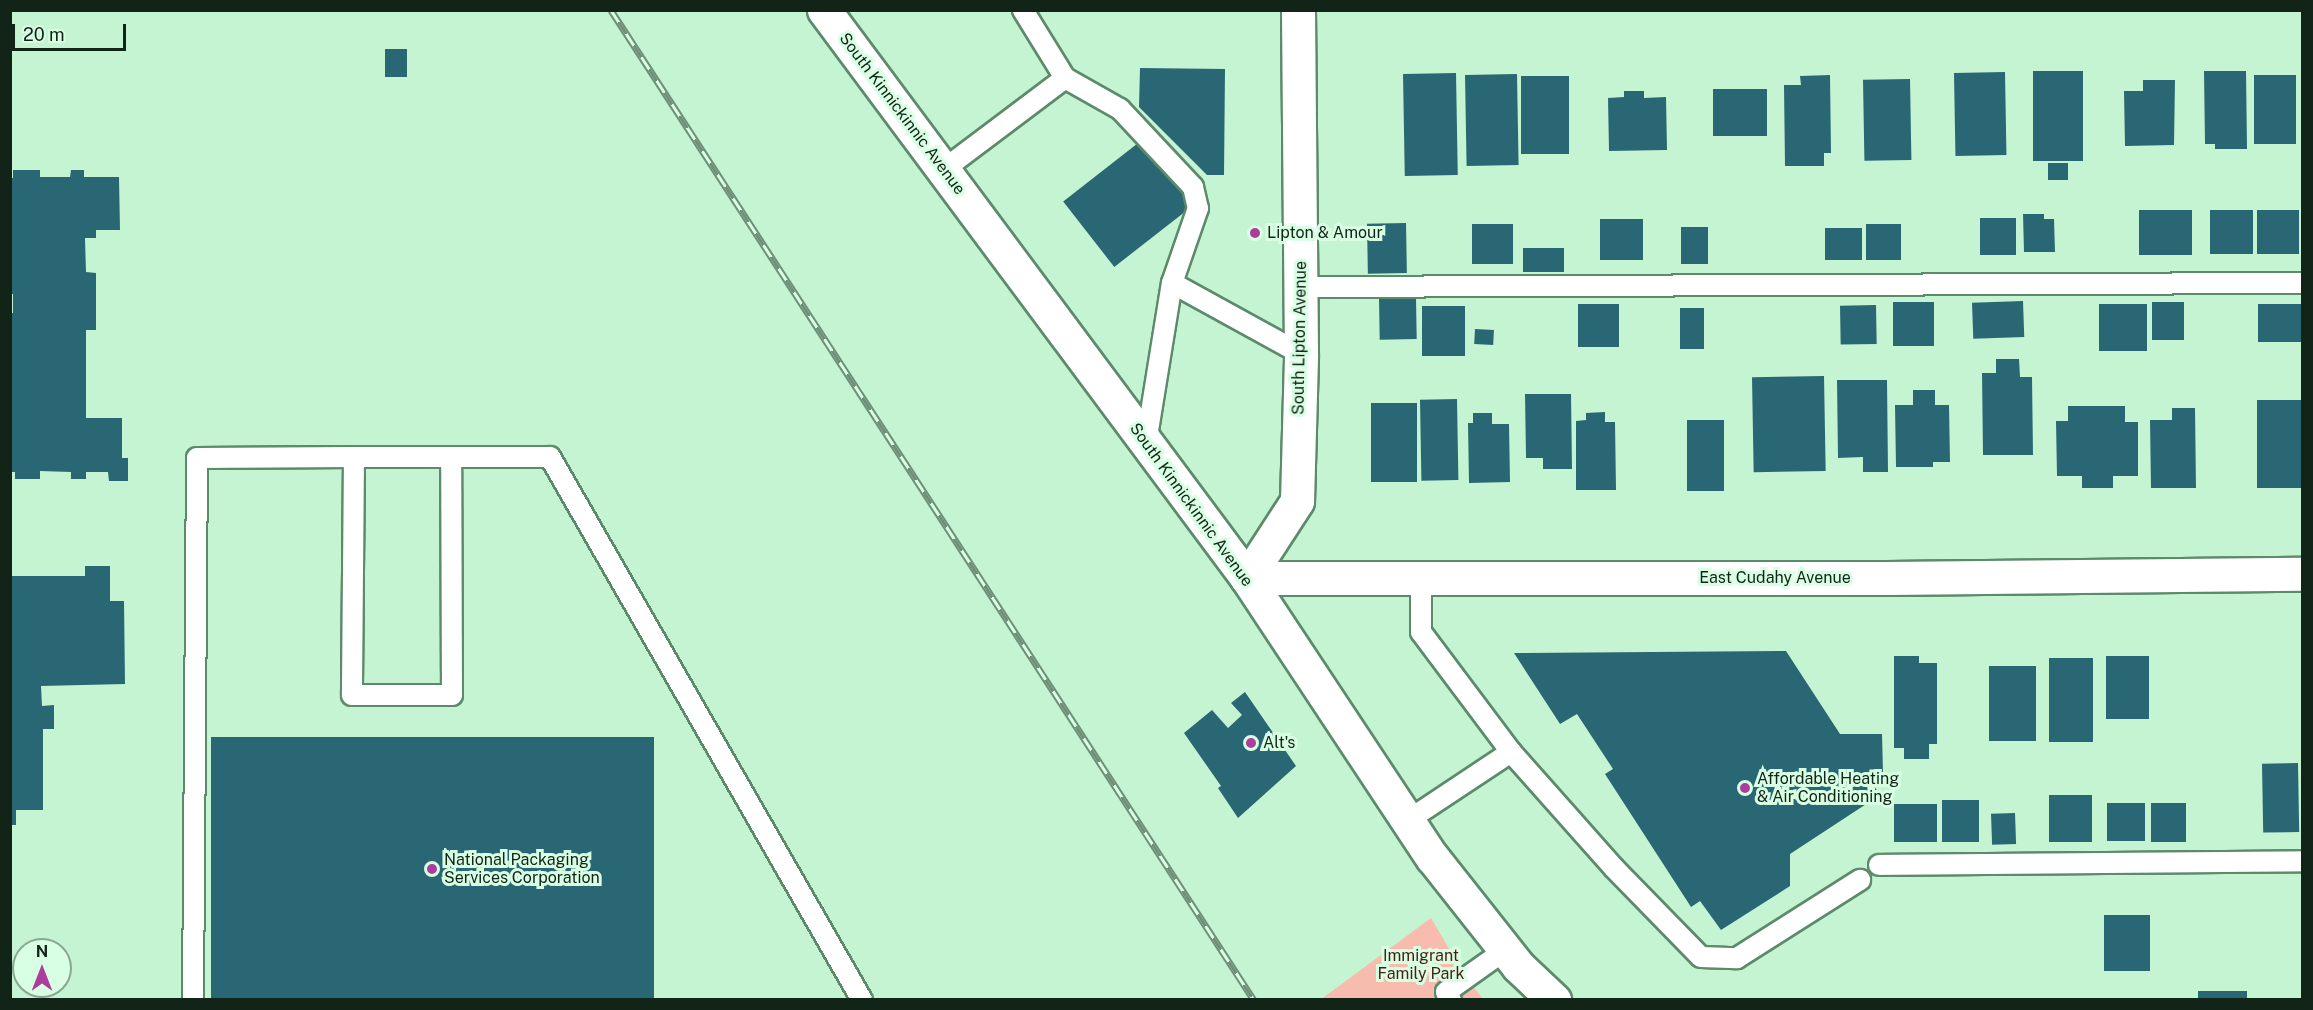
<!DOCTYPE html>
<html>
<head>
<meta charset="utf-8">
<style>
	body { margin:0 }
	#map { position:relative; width:2313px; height:1010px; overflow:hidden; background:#c4f4d2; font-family:"Public Sans",sans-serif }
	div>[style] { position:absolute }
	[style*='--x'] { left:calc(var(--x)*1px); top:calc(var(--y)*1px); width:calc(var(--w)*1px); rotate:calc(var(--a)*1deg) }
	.green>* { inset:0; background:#f8bcae }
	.building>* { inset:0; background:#2a6774; transform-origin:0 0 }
	.roads { filter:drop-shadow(2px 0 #5d8a6b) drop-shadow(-2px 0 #5d8a6b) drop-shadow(0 2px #5d8a6b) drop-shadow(0 -2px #5d8a6b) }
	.lane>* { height:20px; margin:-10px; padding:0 10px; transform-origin:10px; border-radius:10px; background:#fff }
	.street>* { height:33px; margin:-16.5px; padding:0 16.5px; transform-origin:16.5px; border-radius:16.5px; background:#fff }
	.secondary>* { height:33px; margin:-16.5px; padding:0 16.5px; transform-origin:16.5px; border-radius:16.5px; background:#fff }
	.rail>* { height:7px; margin-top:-3.5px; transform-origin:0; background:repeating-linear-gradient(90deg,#d8ffe3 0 14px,#6e8f78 0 28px); box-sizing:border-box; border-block:2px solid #6e8f78 }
	.dots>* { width:16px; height:16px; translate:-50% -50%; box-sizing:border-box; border:3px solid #d8ffe3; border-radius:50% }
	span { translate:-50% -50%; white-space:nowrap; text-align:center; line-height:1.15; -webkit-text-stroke:6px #d8ffe3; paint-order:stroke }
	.street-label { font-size:16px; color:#122418 }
	.poi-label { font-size:16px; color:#122418 }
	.left { translate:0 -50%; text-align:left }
	.park-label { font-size:16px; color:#4d1c11 }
	.frame { position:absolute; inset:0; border:12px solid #122418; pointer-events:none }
	.north { position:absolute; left:12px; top:938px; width:60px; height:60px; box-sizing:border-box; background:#d8ffe3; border:2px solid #89a792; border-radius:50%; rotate:0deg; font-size:16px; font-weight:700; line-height:24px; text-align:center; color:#122418 }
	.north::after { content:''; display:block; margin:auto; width:21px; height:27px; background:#ab3e9c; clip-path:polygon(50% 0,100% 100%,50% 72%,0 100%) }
	.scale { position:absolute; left:12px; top:24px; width:114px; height:27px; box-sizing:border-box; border:3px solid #122418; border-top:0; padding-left:8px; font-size:18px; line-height:21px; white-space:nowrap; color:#122418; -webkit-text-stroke:4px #d8ffe3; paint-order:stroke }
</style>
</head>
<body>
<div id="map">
	<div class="green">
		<i style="clip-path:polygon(1431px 918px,1465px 976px,1483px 999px,1320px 1000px)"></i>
	</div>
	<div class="building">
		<i style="left:385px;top:49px;width:22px;height:28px"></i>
		<i style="clip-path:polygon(1140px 68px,1225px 69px,1224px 175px,1207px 175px,1139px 107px)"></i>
		<i style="left:2033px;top:71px;width:50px;height:90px"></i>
		<i style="clip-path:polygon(2204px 71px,2246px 71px,2247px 149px,2215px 149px,2215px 144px,2205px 144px)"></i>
		<i style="left:2005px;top:72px;width:83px;height:51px;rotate:89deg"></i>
		<i style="left:1456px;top:73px;width:102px;height:53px;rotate:89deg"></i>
		<i style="left:1517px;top:74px;width:91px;height:52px;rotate:89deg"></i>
		<i style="clip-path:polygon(1830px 75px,1831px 153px,1824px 153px,1824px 166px,1785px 166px,1784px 85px,1801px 85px,1800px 76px)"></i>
		<i style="left:2254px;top:75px;width:42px;height:69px"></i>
		<i style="left:1521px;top:76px;width:48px;height:78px"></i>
		<i style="left:1910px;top:79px;width:81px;height:47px;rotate:89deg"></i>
		<i style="clip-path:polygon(2143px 80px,2175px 80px,2174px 145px,2125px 146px,2124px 91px,2143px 91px)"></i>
		<i style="left:1713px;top:89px;width:54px;height:47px"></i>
		<i style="clip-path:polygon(1624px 91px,1644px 91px,1644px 98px,1666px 97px,1667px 150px,1609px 151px,1608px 98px,1624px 97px)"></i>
		<i style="left:1142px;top:140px;width:83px;height:100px;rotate:52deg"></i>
		<i style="left:2048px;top:163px;width:20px;height:17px"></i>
		<i style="clip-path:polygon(13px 170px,40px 170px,40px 177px,70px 177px,71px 170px,84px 170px,84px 177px,119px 177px,120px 230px,96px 230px,96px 238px,85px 238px,86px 272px,96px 273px,96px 330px,86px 330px,86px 418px,122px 418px,122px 458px,128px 458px,128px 481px,109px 481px,108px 472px,86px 472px,86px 479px,71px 479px,71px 472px,40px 471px,40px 479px,15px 479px,15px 472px,10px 472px,10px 313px,13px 313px,13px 294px,10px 294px,10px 178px,13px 178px)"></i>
		<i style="left:2139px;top:210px;width:53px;height:45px"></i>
		<i style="left:2253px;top:210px;width:44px;height:43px;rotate:90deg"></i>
		<i style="left:2299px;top:210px;width:44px;height:42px;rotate:90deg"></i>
		<i style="clip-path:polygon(2023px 214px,2044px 214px,2044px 219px,2054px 219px,2055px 252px,2024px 252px)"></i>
		<i style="left:2016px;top:218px;width:37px;height:36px;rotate:90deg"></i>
		<i style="left:1600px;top:219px;width:43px;height:41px"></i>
		<i style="left:1406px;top:223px;width:50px;height:39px;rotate:89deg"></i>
		<i style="left:1472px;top:224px;width:41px;height:40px"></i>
		<i style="left:1901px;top:224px;width:36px;height:35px;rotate:90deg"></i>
		<i style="left:1681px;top:227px;width:27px;height:37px"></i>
		<i style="left:1862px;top:228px;width:32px;height:37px;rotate:90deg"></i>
		<i style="left:1523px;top:248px;width:41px;height:24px"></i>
		<i style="left:1416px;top:298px;width:41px;height:37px;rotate:89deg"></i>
		<i style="left:2023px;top:301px;width:36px;height:51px;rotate:88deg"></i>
		<i style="left:1893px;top:302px;width:41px;height:44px"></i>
		<i style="left:2152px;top:302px;width:32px;height:38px"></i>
		<i style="left:1578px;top:304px;width:41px;height:43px"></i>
		<i style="left:2147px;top:304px;width:47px;height:48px;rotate:90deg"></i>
		<i style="left:2258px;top:304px;width:43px;height:38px"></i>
		<i style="left:1876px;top:305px;width:39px;height:36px;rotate:89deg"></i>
		<i style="left:1422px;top:306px;width:43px;height:50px"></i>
		<i style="left:1680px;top:308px;width:24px;height:41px"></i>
		<i style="left:1475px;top:329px;width:19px;height:15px;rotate:3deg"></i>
		<i style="clip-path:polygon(1996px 359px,2019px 359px,2020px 377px,2032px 377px,2033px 455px,1983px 455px,1982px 373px,1996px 373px)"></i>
		<i style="left:1824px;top:376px;width:95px;height:72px;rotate:89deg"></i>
		<i style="clip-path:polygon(1837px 380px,1887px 380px,1888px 472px,1863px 472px,1863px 457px,1838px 458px)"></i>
		<i style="clip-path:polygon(1913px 390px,1935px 390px,1935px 405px,1949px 405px,1950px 462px,1933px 462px,1933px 467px,1896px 467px,1895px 405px,1913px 405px)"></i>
		<i style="clip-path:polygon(1525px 394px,1571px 394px,1572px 469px,1543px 469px,1543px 458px,1526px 458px)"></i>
		<i style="left:1457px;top:399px;width:81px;height:37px;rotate:89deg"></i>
		<i style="left:2302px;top:400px;width:88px;height:45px;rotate:90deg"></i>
		<i style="left:1371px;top:403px;width:46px;height:79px"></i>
		<i style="clip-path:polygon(2068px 406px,2125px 406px,2125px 422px,2138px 422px,2138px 476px,2113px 476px,2113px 488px,2082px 488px,2082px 476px,2057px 476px,2056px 421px,2068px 421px)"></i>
		<i style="clip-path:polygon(2172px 408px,2195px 408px,2196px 488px,2151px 488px,2150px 420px,2172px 420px)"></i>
		<i style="clip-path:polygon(1605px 412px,1605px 422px,1615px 422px,1616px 490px,1576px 490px,1576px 421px,1586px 420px,1586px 413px)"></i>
		<i style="clip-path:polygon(1473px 413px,1492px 413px,1492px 424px,1509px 424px,1510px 482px,1469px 483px,1468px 423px,1473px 423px)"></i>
		<i style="left:1687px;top:420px;width:37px;height:71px"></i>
		<i style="clip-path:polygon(85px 566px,110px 566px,110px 601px,124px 601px,125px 684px,41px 686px,42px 706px,54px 705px,54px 729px,43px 729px,43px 810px,16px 810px,16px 825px,10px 825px,10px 576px,85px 576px)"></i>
		<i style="clip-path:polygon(1786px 651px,1840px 734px,1882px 734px,1883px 773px,1870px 780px,1880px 795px,1790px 854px,1790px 886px,1721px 930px,1700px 901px,1691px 907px,1605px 774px,1613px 769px,1577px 714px,1560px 724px,1514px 653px)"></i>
		<i style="clip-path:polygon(1894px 656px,1919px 656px,1919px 663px,1937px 663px,1937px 744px,1929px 744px,1929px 759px,1904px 759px,1904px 748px,1894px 748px)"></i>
		<i style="left:2106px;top:656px;width:43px;height:63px"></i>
		<i style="left:2049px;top:658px;width:44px;height:84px"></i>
		<i style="left:1989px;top:666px;width:47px;height:75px"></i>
		<i style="clip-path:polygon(1245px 692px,1296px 766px,1238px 818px,1218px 788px,1221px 786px,1184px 733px,1212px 710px,1228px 728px,1242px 715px,1231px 703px)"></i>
		<i style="left:211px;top:737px;width:443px;height:263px"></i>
		<i style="left:2298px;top:763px;width:69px;height:36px;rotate:89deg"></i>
		<i style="left:2092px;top:795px;width:47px;height:43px;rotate:90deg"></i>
		<i style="left:1942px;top:800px;width:37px;height:42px"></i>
		<i style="left:2107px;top:803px;width:38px;height:38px"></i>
		<i style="left:2151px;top:803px;width:35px;height:39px"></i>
		<i style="left:1894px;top:804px;width:43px;height:38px"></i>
		<i style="left:2015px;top:813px;width:31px;height:24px;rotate:88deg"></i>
		<i style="left:2104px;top:915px;width:46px;height:56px"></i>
		<i style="left:2198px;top:991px;width:49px;height:9px"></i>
	</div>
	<div class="roads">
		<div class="lane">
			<i style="--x:1065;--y:78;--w:63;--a:29.4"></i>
			<i style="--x:1120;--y:109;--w:107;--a:46.9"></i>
			<i style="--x:1193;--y:187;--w:22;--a:77"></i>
			<i style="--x:1198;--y:208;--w:79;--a:109.1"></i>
			<i style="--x:943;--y:170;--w:153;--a:-37"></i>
			<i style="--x:1065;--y:78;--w:80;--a:-121.7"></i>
			<i style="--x:1301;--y:287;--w:1001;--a:-0.23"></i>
			<i style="--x:1146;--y:443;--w:162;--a:-80.8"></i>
			<i style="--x:1172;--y:283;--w:147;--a:28.8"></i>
			<i style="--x:354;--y:457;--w:238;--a:90.5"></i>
			<i style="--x:352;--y:695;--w:100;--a:0"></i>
			<i style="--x:452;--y:695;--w:238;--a:-90.2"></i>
			<i style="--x:1421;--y:578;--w:54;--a:90"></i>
			<i style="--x:1421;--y:632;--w:150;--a:53.1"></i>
			<i style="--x:1511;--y:752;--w:155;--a:48.4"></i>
			<i style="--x:1614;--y:868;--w:124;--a:45.7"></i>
			<i style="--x:1701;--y:957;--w:36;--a:2"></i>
			<i style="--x:1737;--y:958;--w:146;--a:-32.4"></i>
			<i style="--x:1407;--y:821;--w:125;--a:-33.6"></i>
			<i style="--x:1879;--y:865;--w:423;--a:-0.5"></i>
			<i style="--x:193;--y:1000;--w:542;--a:-89.58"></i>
			<i style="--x:197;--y:458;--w:157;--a:-0.4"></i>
			<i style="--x:354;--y:457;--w:196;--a:0"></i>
			<i style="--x:550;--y:457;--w:626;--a:60.12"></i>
			<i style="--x:1451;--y:1000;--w:9;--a:-122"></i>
			<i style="--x:1446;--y:992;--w:72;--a:-35.4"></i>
		</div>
		<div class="street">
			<i style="--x:1247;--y:578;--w:640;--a:0"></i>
			<i style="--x:1887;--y:578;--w:415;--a:-0.6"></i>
			<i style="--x:1247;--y:578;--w:92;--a:-57"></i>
			<i style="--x:1297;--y:501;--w:147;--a:-88.4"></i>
			<i style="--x:1301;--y:354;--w:344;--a:-90.5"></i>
		</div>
		<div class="secondary">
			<i style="--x:824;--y:10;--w:708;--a:53.32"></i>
			<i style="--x:1247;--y:578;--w:335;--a:56.5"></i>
			<i style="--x:1432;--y:857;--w:139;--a:51.7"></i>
			<i style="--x:1518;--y:966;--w:50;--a:43.4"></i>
		</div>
	</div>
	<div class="rail">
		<i style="--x:611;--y:10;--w:1180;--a:57"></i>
	</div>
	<div class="dots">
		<i style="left:1255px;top:233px;background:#ab3e9c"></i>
		<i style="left:1251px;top:743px;background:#ab3e9c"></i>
		<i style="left:1745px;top:788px;background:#ab3e9c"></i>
		<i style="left:432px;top:869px;background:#ab3e9c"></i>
	</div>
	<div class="street-label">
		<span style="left:902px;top:114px;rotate:53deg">South Kinnickinnic Avenue</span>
		<span style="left:1300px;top:338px;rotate:-89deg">South Lipton Avenue</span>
		<span style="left:1191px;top:505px;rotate:54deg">South Kinnickinnic Avenue</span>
		<span style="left:1775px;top:578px">East Cudahy Avenue</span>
	</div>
	<div class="poi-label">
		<span class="left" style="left:1267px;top:233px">Lipton &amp; Amour</span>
		<span class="left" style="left:1263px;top:743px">Alt's</span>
		<span class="left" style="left:1757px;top:788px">Affordable Heating<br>&amp; Air Conditioning</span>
		<span class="left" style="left:444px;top:869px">National Packaging<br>Services Corporation</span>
	</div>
	<div class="park-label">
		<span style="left:1421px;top:965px">Immigrant<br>Family Park</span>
	</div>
	<div class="frame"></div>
	<div class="north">N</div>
	<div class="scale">20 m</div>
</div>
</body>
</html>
